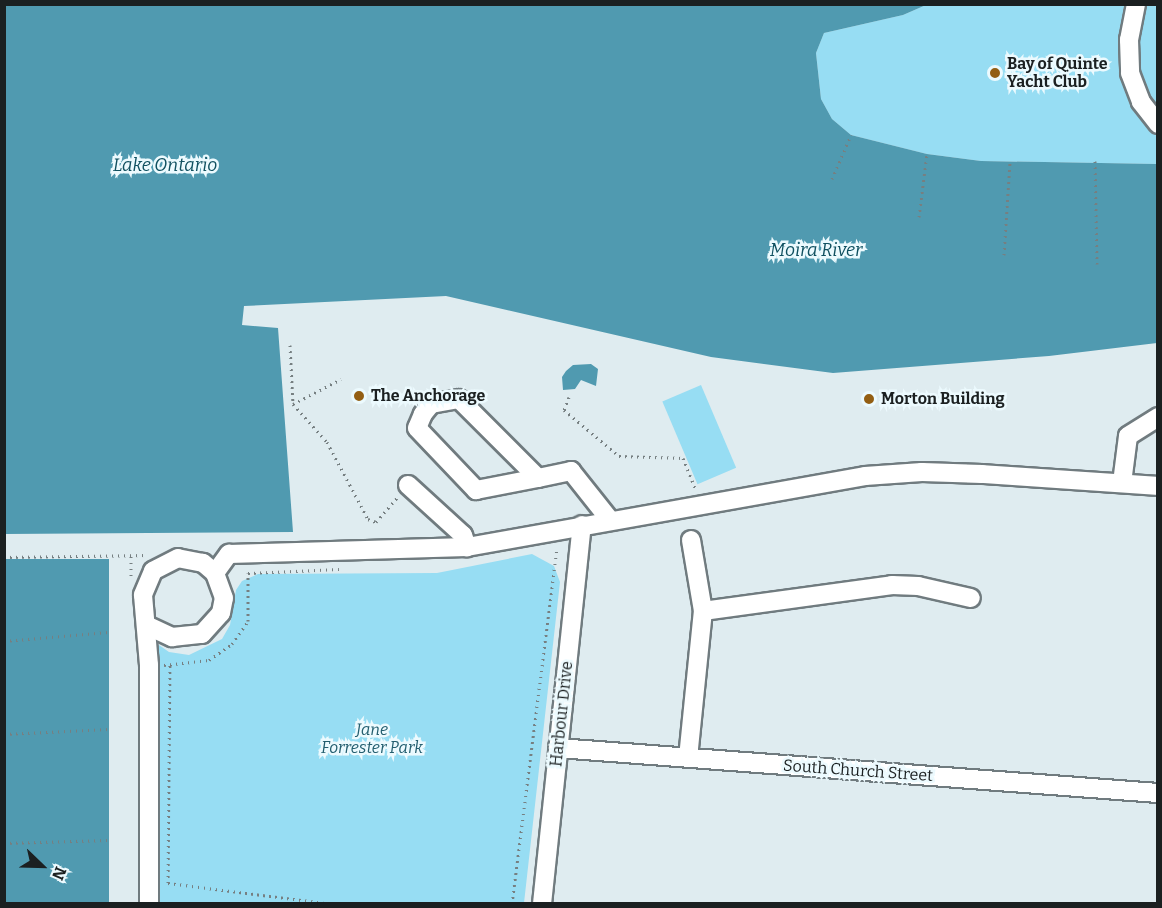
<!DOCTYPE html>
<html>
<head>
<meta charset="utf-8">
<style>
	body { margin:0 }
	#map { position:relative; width:1162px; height:908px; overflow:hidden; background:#dfecf0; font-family:Bitter,serif }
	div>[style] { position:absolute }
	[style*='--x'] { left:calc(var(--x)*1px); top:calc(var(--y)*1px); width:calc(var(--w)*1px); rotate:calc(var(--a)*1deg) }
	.green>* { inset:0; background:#97ddf3; transform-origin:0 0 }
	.water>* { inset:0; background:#509ab0; transform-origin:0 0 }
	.path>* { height:3px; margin-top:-1.5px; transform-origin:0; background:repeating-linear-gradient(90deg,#767f81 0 1.5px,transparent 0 6px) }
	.roads { filter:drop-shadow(2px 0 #707b7f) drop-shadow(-2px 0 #707b7f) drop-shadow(0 2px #707b7f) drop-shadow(0 -2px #707b7f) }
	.minor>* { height:18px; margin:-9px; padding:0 9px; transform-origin:9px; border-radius:9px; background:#fff }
	.dots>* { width:16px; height:16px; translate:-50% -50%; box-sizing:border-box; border:3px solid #ecfafe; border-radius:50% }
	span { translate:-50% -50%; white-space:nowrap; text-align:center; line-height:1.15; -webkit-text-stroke:5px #ecfafe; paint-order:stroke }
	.poi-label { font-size:16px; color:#1b2021; font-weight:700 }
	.left { translate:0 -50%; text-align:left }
	.street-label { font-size:16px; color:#1b2021 }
	.park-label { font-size:16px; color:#235e6f; font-style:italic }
	.water-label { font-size:18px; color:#105060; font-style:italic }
	.frame { position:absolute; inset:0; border:6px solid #1b2021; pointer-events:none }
	.north { position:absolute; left:12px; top:836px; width:60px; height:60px; -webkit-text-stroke:4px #ecfafe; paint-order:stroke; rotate:113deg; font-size:16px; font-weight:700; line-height:24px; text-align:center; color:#1b2021 }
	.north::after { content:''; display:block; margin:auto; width:21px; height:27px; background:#1b2021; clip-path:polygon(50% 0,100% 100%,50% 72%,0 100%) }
</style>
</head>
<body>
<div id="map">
	<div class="green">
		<i style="clip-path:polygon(926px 5px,1157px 5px,1157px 164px,981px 161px,927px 154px,851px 135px,832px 119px,821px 99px,816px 53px,824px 33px,903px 15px)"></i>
		<i style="left:701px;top:385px;width:90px;height:42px;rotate:67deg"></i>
		<i style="clip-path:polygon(532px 554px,554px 566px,560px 582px,524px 903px,156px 904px,156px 643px,169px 652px,189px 655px,222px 639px,230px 625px,236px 590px,242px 581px,258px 574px,437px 573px)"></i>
	</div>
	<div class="water">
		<i style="clip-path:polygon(4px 5px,926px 5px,903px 15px,824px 33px,816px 53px,821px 99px,832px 119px,851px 135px,927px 154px,981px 161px,1157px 164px,1157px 343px,1049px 356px,833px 373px,711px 357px,446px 296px,244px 306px,242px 325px,278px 328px,293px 532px,5px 534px)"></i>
		<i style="clip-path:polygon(591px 364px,598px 369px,596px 386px,581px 380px,575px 389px,563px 390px,562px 377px,566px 371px,573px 365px)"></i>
		<i style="left:109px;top:559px;width:344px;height:104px;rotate:90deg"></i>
	</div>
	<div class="path">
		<i style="--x:1095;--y:161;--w:103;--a:88.9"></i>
		<i style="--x:832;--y:179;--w:48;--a:-66.6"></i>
		<i style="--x:919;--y:217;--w:64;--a:-82.8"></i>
		<i style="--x:1004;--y:255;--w:93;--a:-86.3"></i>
		<i style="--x:290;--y:345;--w:59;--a:87.1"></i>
		<i style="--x:293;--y:404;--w:51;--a:48.2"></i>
		<i style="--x:327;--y:442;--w:87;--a:62"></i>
		<i style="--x:368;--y:519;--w:9;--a:21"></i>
		<i style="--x:376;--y:522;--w:32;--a:-49"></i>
		<i style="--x:569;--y:397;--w:14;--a:111"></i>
		<i style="--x:564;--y:410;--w:72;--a:39.9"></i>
		<i style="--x:619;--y:456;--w:64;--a:1.8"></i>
		<i style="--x:683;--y:458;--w:35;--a:68"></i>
		<i style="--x:293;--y:404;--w:54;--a:-27.5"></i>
		<i style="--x:131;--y:556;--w:22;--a:90"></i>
		<i style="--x:4;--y:557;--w:143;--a:-0.8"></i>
		<i style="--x:248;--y:573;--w:91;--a:-2.5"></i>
		<i style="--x:4;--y:641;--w:105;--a:-4.9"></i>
		<i style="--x:164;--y:665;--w:45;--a:-6.3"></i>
		<i style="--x:209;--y:660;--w:28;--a:-35"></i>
		<i style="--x:232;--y:644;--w:28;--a:-55"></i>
		<i style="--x:248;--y:621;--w:48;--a:-90"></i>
		<i style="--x:4;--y:734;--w:105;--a:-2.7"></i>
		<i style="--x:4;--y:843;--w:103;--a:-1.7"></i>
		<i style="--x:168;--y:883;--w:218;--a:-89.5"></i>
		<i style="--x:168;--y:883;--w:166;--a:7.3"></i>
		<i style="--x:512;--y:904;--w:358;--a:-82.8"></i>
	</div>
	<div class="roads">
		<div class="minor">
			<i style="--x:1136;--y:4;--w:37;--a:101"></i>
			<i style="--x:1129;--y:40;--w:33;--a:88"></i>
			<i style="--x:1130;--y:73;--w:31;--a:69"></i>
			<i style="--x:1141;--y:102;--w:28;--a:52"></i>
			<i style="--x:538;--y:478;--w:112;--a:-135"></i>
			<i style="--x:459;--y:399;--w:28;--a:170"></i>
			<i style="--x:431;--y:404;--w:13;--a:129"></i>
			<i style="--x:423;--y:414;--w:15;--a:113"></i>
			<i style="--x:417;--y:428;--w:86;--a:46.4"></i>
			<i style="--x:476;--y:490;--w:63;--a:-11"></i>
			<i style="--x:538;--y:478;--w:34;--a:-12"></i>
			<i style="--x:571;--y:471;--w:63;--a:51.5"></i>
			<i style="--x:1122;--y:483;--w:47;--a:-82.7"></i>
			<i style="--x:1128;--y:436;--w:36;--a:-32"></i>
			<i style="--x:408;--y:485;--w:74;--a:42.3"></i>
			<i style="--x:463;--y:535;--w:13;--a:72"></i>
			<i style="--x:215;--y:573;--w:24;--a:-54"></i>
			<i style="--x:229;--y:554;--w:238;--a:-1.7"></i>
			<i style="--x:467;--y:547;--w:404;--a:-10.1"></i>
			<i style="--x:865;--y:476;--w:57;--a:-4"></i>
			<i style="--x:922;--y:472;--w:60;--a:1.9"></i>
			<i style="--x:982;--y:474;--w:176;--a:3.9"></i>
			<i style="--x:703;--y:611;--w:191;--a:-7.8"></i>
			<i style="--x:892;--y:585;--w:26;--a:2"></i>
			<i style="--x:918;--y:586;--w:54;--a:12.8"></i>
			<i style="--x:146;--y:625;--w:29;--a:25"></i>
			<i style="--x:172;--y:637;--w:30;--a:-6"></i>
			<i style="--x:202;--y:634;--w:28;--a:-48"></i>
			<i style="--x:221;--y:613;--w:15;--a:-79"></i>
			<i style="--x:224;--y:598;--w:27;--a:-110"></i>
			<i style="--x:215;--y:573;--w:16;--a:-140"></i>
			<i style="--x:203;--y:563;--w:25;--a:-169"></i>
			<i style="--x:178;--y:558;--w:28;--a:153"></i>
			<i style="--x:153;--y:571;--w:26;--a:113"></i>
			<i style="--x:143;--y:595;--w:70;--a:85.1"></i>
			<i style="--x:149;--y:665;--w:239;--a:90"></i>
			<i style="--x:558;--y:748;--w:602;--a:4.29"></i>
			<i style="--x:688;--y:758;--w:148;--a:-84.2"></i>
			<i style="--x:703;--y:611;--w:72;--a:-99.6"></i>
			<i style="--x:542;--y:904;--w:381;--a:-84"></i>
		</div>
	</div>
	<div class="dots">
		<i style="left:995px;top:73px;background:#935e13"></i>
		<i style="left:359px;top:396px;background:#935e13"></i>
		<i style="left:869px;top:399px;background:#935e13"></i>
	</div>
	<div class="poi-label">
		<span class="left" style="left:1007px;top:73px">Bay of Quinte<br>Yacht Club</span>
		<span class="left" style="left:371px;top:396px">The Anchorage</span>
		<span class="left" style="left:881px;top:399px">Morton Building</span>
	</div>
	<div class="street-label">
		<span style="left:562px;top:714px;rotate:-84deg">Harbour Drive</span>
		<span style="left:858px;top:771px;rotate:4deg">South Church Street</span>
	</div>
	<div class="park-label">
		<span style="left:372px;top:739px">Jane<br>Forrester Park</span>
	</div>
	<div class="water-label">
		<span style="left:165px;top:165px">Lake Ontario</span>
		<span style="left:816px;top:250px">Moira River</span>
	</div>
	<div class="frame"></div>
	<div class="north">N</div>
</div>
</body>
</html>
